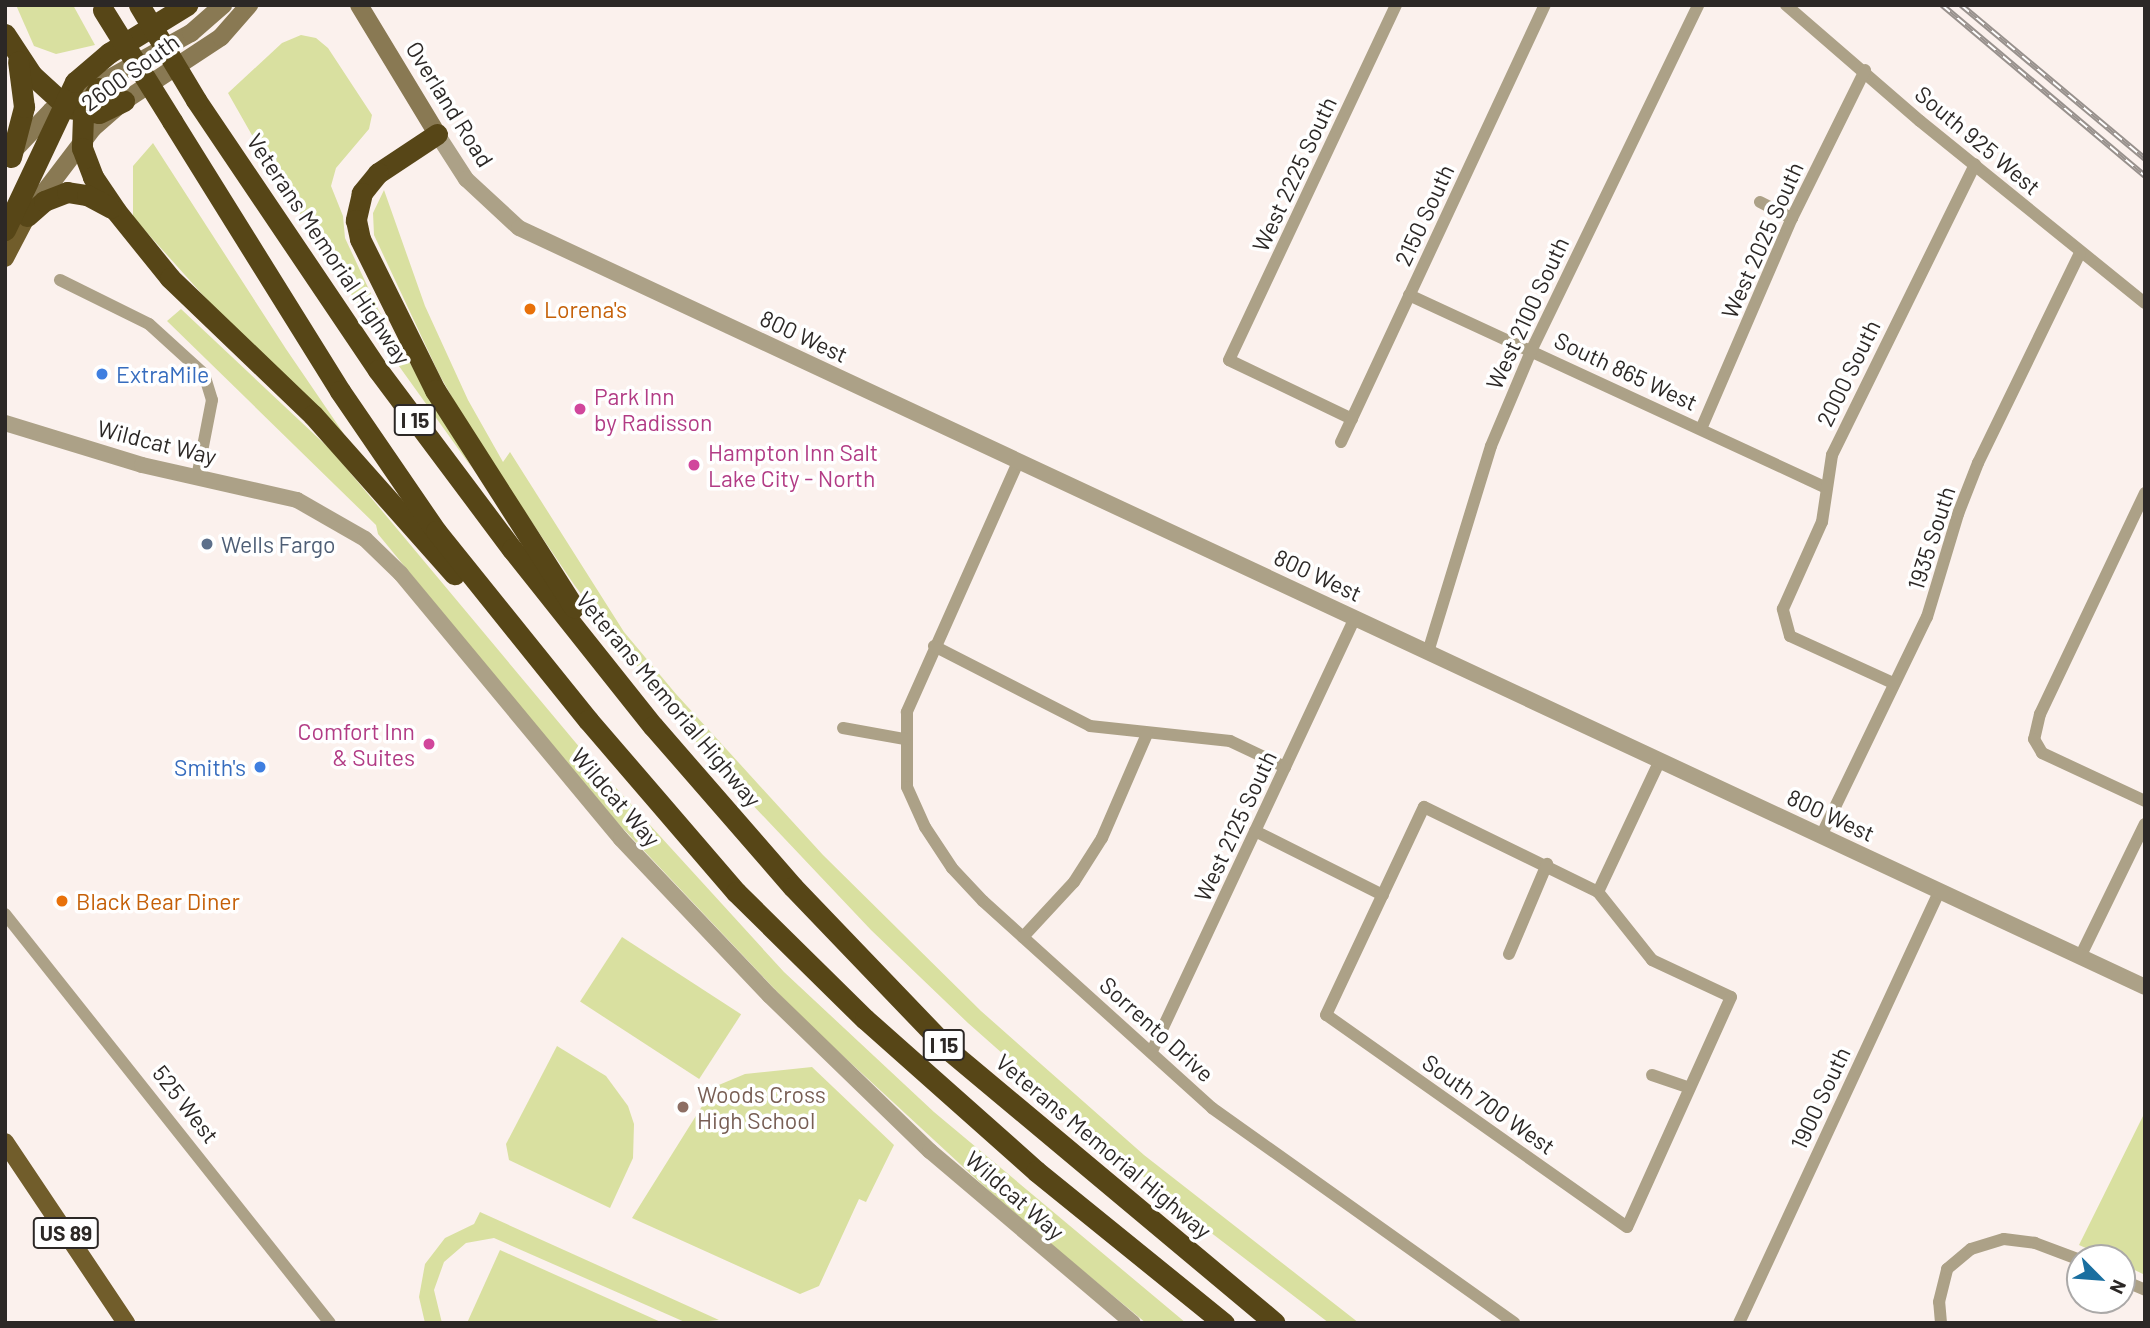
<!DOCTYPE html>
<html>
<head>
<meta charset="utf-8">
<style>
	body { margin:0 }
	#map { position:relative; width:2150px; height:1328px; overflow:hidden; background:#fbf1ed; font-family:Barlow,sans-serif }
	div>[style] { position:absolute }
	[style*='--x'] { left:calc(var(--x)*1px); top:calc(var(--y)*1px); width:calc(var(--w)*1px); rotate:calc(var(--a)*1deg) }
	.green>* { inset:0; background:#d9e0a0; transform-origin:0 0 }
	.minor>* { height:12px; margin:-6px; padding:0 6px; transform-origin:6px; border-radius:6px; background:#aca187 }
	.tertiary>* { height:16px; margin:-8px; padding:0 8px; transform-origin:8px; border-radius:8px; background:#aca187 }
	.secondary>* { height:18px; margin:-9px; padding:0 9px; transform-origin:9px; border-radius:9px; background:#897953 }
	.primary>* { height:18px; margin:-9px; padding:0 9px; transform-origin:9px; border-radius:9px; background:#715d2b }
	.motorway>* { height:21px; margin:-10.5px; padding:0 10.5px; transform-origin:10.5px; border-radius:10.5px; background:#574617 }
	.rail>* { height:6px; margin-top:-3px; transform-origin:0; background:repeating-linear-gradient(90deg,#fff 0 10px,#98918d 0 20px); box-sizing:border-box; border-block:2px solid #98918d }
	.motorway-bridge>* { height:21px; margin:-10.5px; padding:0 10.5px; transform-origin:10.5px; border-radius:10.5px; background:#574617 }
	.dots>* { width:19px; height:19px; translate:-50% -50%; box-sizing:border-box; border:4px solid #fff; border-radius:50% }
	span { translate:-50% -50%; white-space:nowrap; text-align:center; line-height:1.15; -webkit-text-stroke:7px #fff; paint-order:stroke }
	.shield-label span { padding:2px 5px; background:#fff; border:2px solid; border-radius:5px; -webkit-text-stroke-width:0 }
	.shield-label { font-size:21px; color:#2c2826; font-weight:700 }
	.street-label { font-size:23px; color:#2c2826 }
	.food-label { font-size:23px; color:#c56008 }
	.left { translate:0 -50%; text-align:left }
	.shop-label { font-size:23px; color:#366cbe }
	.right { translate:-100% -50%; text-align:right }
	.hotel-label { font-size:23px; color:#b23c85 }
	.service-label { font-size:23px; color:#4e5e75 }
	.education-label { font-size:23px; color:#785e54 }
	.frame { position:absolute; inset:0; border:7px solid #2c2826; pointer-events:none }
	.north { position:absolute; left:2066px; top:1244px; width:70px; height:70px; box-sizing:border-box; background:#fff; border:2px solid #aba9a8; border-radius:50%; rotate:115deg; font-size:19px; font-weight:700; line-height:28px; text-align:center; color:#2c2826 }
	.north::after { content:''; display:block; margin:auto; width:24px; height:32px; background:#1a6fa0; clip-path:polygon(50% 0,100% 100%,50% 72%,0 100%) }
</style>
</head>
<body>
<div id="map">
	<div class="green">
		<i style="clip-path:polygon(16px 5px,73px 5px,95px 45px,56px 54px,34px 46px)"></i>
		<i style="clip-path:polygon(301px 35px,316px 38px,328px 48px,372px 115px,369px 129px,336px 168px,331px 186px,343px 216px,345px 238px,378px 309px,472px 468px,381px 341px,270px 167px,228px 93px,282px 43px)"></i>
		<i style="clip-path:polygon(153px 143px,286px 349px,344px 434px,210px 303px,133px 217px,133px 166px)"></i>
		<i style="clip-path:polygon(384px 190px,425px 306px,468px 400px,503px 462px,510px 452px,624px 632px,676px 694px,823px 855px,981px 1011px,1144px 1155px,1359px 1323px,1329px 1323px,1197px 1222px,1099px 1139px,968px 1023px,871px 930px,712px 762px,575px 586px,475px 438px,439px 374px,374px 235px,373px 213px)"></i>
		<i style="clip-path:polygon(181px 309px,332px 451px,586px 755px,784px 972px,934px 1112px,1186px 1323px,1146px 1323px,1013px 1213px,802px 1018px,597px 801px,378px 534px,376px 525px,167px 321px)"></i>
		<i style="left:622px;top:937px;width:142px;height:77px;rotate:33deg"></i>
		<i style="clip-path:polygon(557px 1046px,606px 1076px,628px 1106px,634px 1124px,633px 1158px,610px 1208px,509px 1160px,506px 1144px)"></i>
		<i style="clip-path:polygon(812px 1067px,894px 1145px,866px 1202px,859px 1199px,819px 1286px,800px 1294px,632px 1218px,714px 1087px,745px 1074px)"></i>
		<i style="clip-path:polygon(2145px 1112px,2145px 1275px,2122px 1264px,2122px 1258px,2108px 1258px,2079px 1245px)"></i>
		<i style="clip-path:polygon(480px 1212px,719px 1320px,687px 1323px,494px 1238px,466px 1243px,444px 1262px,434px 1290px,442px 1323px,425px 1323px,419px 1297px,425px 1264px,445px 1238px,474px 1224px)"></i>
		<i style="clip-path:polygon(500px 1250px,663px 1323px,467px 1323px)"></i>
	</div>
	<div class="minor">
		<i style="--x:1786;--y:5;--w:177;--a:40.9"></i>
		<i style="--x:1920;--y:121;--w:289;--a:39"></i>
		<i style="--x:1760;--y:202;--w:36;--a:27"></i>
		<i style="--x:60;--y:280;--w:99;--a:26.3"></i>
		<i style="--x:149;--y:324;--w:74;--a:42.3"></i>
		<i style="--x:204;--y:374;--w:27;--a:73"></i>
		<i style="--x:212;--y:400;--w:78;--a:101"></i>
		<i style="--x:1409;--y:295;--w:457;--a:24.8"></i>
		<i style="--x:1352;--y:419;--w:136;--a:-154.4"></i>
		<i style="--x:1229;--y:360;--w:392;--a:-64.8"></i>
		<i style="--x:1701;--y:429;--w:230;--a:-66.7"></i>
		<i style="--x:1792;--y:218;--w:165;--a:-63.7"></i>
		<i style="--x:1341;--y:442;--w:482;--a:-65"></i>
		<i style="--x:1019;--y:460;--w:276;--a:114"></i>
		<i style="--x:907;--y:712;--w:75;--a:90"></i>
		<i style="--x:907;--y:787;--w:44;--a:65.8"></i>
		<i style="--x:925;--y:827;--w:49;--a:56.6"></i>
		<i style="--x:952;--y:868;--w:45;--a:46.8"></i>
		<i style="--x:983;--y:901;--w:309;--a:42.1"></i>
		<i style="--x:1212;--y:1108;--w:371;--a:35.4"></i>
		<i style="--x:2145;--y:493;--w:245;--a:115.4"></i>
		<i style="--x:2040;--y:714;--w:26;--a:103"></i>
		<i style="--x:2034;--y:739;--w:16;--a:60"></i>
		<i style="--x:2042;--y:753;--w:114;--a:25"></i>
		<i style="--x:934;--y:646;--w:175;--a:27.1"></i>
		<i style="--x:1090;--y:726;--w:141;--a:6.1"></i>
		<i style="--x:1230;--y:741;--w:61;--a:25.3"></i>
		<i style="--x:1428;--y:652;--w:215;--a:-73"></i>
		<i style="--x:1491;--y:446;--w:105;--a:-67.1"></i>
		<i style="--x:1532;--y:349;--w:382;--a:-64.2"></i>
		<i style="--x:1893;--y:683;--w:113;--a:-155.5"></i>
		<i style="--x:1790;--y:636;--w:28;--a:-105"></i>
		<i style="--x:1783;--y:609;--w:95;--a:-65.9"></i>
		<i style="--x:1822;--y:522;--w:68;--a:-81.5"></i>
		<i style="--x:1832;--y:455;--w:324;--a:-63.8"></i>
		<i style="--x:843;--y:728;--w:63;--a:10.1"></i>
		<i style="--x:1424;--y:807;--w:194;--a:26"></i>
		<i style="--x:1598;--y:892;--w:87;--a:51.5"></i>
		<i style="--x:1652;--y:960;--w:87;--a:25.1"></i>
		<i style="--x:1731;--y:997;--w:252;--a:114.3"></i>
		<i style="--x:1627;--y:1227;--w:368;--a:-144.8"></i>
		<i style="--x:1326;--y:1015;--w:230;--a:-64.8"></i>
		<i style="--x:1255;--y:831;--w:143;--a:26.6"></i>
		<i style="--x:1821;--y:836;--w:243;--a:-64.2"></i>
		<i style="--x:1927;--y:617;--w:108;--a:-73.2"></i>
		<i style="--x:1958;--y:514;--w:55;--a:-68.6"></i>
		<i style="--x:1978;--y:463;--w:233;--a:-64.1"></i>
		<i style="--x:1598;--y:892;--w:146;--a:-64.8"></i>
		<i style="--x:5;--y:914;--w:522;--a:51.53"></i>
		<i style="--x:1023;--y:937;--w:75;--a:-47.2"></i>
		<i style="--x:1074;--y:882;--w:52;--a:-57.5"></i>
		<i style="--x:1102;--y:838;--w:113;--a:-66.6"></i>
		<i style="--x:1509;--y:954;--w:98;--a:-67.1"></i>
		<i style="--x:2080;--y:957;--w:148;--a:-64"></i>
		<i style="--x:1152;--y:1051;--w:478;--a:-64.9"></i>
		<i style="--x:1652;--y:1075;--w:39;--a:19"></i>
		<i style="--x:2122;--y:1280;--w:25;--a:23"></i>
		<i style="--x:1739;--y:1323;--w:477;--a:-65.1"></i>
		<i style="--x:1941;--y:1323;--w:21;--a:-95"></i>
		<i style="--x:1939;--y:1302;--w:34;--a:-76"></i>
		<i style="--x:1947;--y:1269;--w:31;--a:-40"></i>
		<i style="--x:1971;--y:1249;--w:34;--a:-17"></i>
		<i style="--x:2004;--y:1239;--w:31;--a:7"></i>
		<i style="--x:2035;--y:1243;--w:48;--a:20.7"></i>
	</div>
	<div class="tertiary">
		<i style="--x:437;--y:134;--w:54;--a:57.2"></i>
		<i style="--x:466;--y:179;--w:72;--a:42.8"></i>
		<i style="--x:519;--y:228;--w:1794;--a:25.02"></i>
		<i style="--x:5;--y:423;--w:143;--a:17"></i>
		<i style="--x:142;--y:465;--w:159;--a:12.7"></i>
		<i style="--x:297;--y:500;--w:78;--a:29.8"></i>
		<i style="--x:365;--y:539;--w:50;--a:44.2"></i>
		<i style="--x:401;--y:574;--w:344;--a:50.3"></i>
		<i style="--x:621;--y:839;--w:216;--a:46.5"></i>
		<i style="--x:770;--y:996;--w:223;--a:44.1"></i>
		<i style="--x:930;--y:1151;--w:266;--a:40.3"></i>
	</div>
	<div class="secondary">
		<i style="--x:359;--y:5;--w:151;--a:58.8"></i>
		<i style="--x:16;--y:148;--w:52;--a:-46.5"></i>
		<i style="--x:52;--y:110;--w:159;--a:-29"></i>
		<i style="--x:191;--y:33;--w:43;--a:-41.2"></i>
		<i style="--x:30;--y:211;--w:104;--a:-52.8"></i>
		<i style="--x:93;--y:128;--w:41;--a:-41.1"></i>
		<i style="--x:124;--y:101;--w:116;--a:-33.4"></i>
		<i style="--x:221;--y:37;--w:43;--a:-48.8"></i>
	</div>
	<div class="primary">
		<i style="--x:5;--y:258;--w:47;--a:-62.4"></i>
		<i style="--x:5;--y:1142;--w:218;--a:56.2"></i>
	</div>
	<div class="motorway">
		<i style="--x:5;--y:34;--w:49;--a:56.6"></i>
		<i style="--x:32;--y:75;--w:49;--a:42.5"></i>
		<i style="--x:68;--y:108;--w:31;--a:9"></i>
		<i style="--x:99;--y:113;--w:28;--a:-26"></i>
		<i style="--x:98;--y:88;--w:32;--a:118"></i>
		<i style="--x:83;--y:116;--w:32;--a:92"></i>
		<i style="--x:82;--y:148;--w:31;--a:69"></i>
		<i style="--x:93;--y:177;--w:41;--a:55.9"></i>
		<i style="--x:116;--y:211;--w:86;--a:51.1"></i>
		<i style="--x:170;--y:278;--w:198;--a:43.8"></i>
		<i style="--x:313;--y:415;--w:213;--a:48.4"></i>
		<i style="--x:196;--y:100;--w:326;--a:56"></i>
		<i style="--x:378;--y:370;--w:224;--a:53.2"></i>
		<i style="--x:512;--y:549;--w:226;--a:51.5"></i>
		<i style="--x:653;--y:726;--w:213;--a:49"></i>
		<i style="--x:793;--y:887;--w:228;--a:46.2"></i>
		<i style="--x:951;--y:1052;--w:422;--a:39.9"></i>
		<i style="--x:172;--y:121;--w:318;--a:58.1"></i>
		<i style="--x:340;--y:391;--w:170;--a:55.6"></i>
		<i style="--x:436;--y:531;--w:243;--a:51.2"></i>
		<i style="--x:588;--y:720;--w:227;--a:49.3"></i>
		<i style="--x:736;--y:892;--w:181;--a:44.6"></i>
		<i style="--x:865;--y:1019;--w:229;--a:41.6"></i>
		<i style="--x:1036;--y:1171;--w:242;--a:39"></i>
		<i style="--x:437;--y:134;--w:71;--a:146.5"></i>
		<i style="--x:378;--y:173;--w:26;--a:129"></i>
		<i style="--x:362;--y:193;--w:28;--a:103"></i>
		<i style="--x:356;--y:220;--w:19;--a:78"></i>
		<i style="--x:360;--y:239;--w:169;--a:63.6"></i>
		<i style="--x:435;--y:390;--w:258;--a:57.4"></i>
		<i style="--x:11;--y:157;--w:52;--a:-75.4"></i>
		<i style="--x:24;--y:107;--w:46;--a:-97.4"></i>
		<i style="--x:27;--y:216;--w:23;--a:-41"></i>
		<i style="--x:44;--y:201;--w:25;--a:-21"></i>
		<i style="--x:67;--y:192;--w:20;--a:9"></i>
		<i style="--x:87;--y:195;--w:27;--a:28"></i>
		<i style="--x:5;--y:230;--w:164;--a:-64.7"></i>
		<i style="--x:75;--y:82;--w:45;--a:-40.5"></i>
		<i style="--x:109;--y:53;--w:92;--a:-31.6"></i>
	</div>
	<div class="rail">
		<i style="--x:1942;--y:5;--w:265;--a:40.1"></i>
		<i style="--x:1961;--y:5;--w:240;--a:39.9"></i>
	</div>
	<div class="motorway-bridge">
		<i style="--x:139;--y:5;--w:111;--a:59"></i>
		<i style="--x:103;--y:10;--w:131;--a:58.1"></i>
	</div>
	<div class="dots">
		<i style="left:530px;top:309px;background:#e8710a"></i>
		<i style="left:102px;top:374px;background:#3f7fe0"></i>
		<i style="left:580px;top:409px;background:#d1479c"></i>
		<i style="left:694px;top:465px;background:#d1479c"></i>
		<i style="left:207px;top:544px;background:#5c6f8a"></i>
		<i style="left:429px;top:744px;background:#d1479c"></i>
		<i style="left:260px;top:767px;background:#3f7fe0"></i>
		<i style="left:62px;top:901px;background:#e8710a"></i>
		<i style="left:683px;top:1107px;background:#8d6e63"></i>
	</div>
	<div class="shield-label">
		<span style="left:415px;top:420px">I 15</span>
		<span style="left:944px;top:1045px">I 15</span>
		<span style="left:66px;top:1233px">US 89</span>
	</div>
	<div class="street-label">
		<span style="left:130px;top:72px;rotate:-36deg">2600 South</span>
		<span style="left:450px;top:104px;rotate:58deg">Overland Road</span>
		<span style="left:1978px;top:140px;rotate:40deg">South 925 West</span>
		<span style="left:1294px;top:174px;rotate:-65deg">West 2225 South</span>
		<span style="left:1424px;top:215px;rotate:-65deg">2150 South</span>
		<span style="left:1762px;top:240px;rotate:-66deg">West 2025 South</span>
		<span style="left:329px;top:249px;rotate:56deg">Veterans Memorial Highway</span>
		<span style="left:1527px;top:313px;rotate:-65deg">West 2100 South</span>
		<span style="left:804px;top:336px;rotate:25deg">800 West</span>
		<span style="left:1626px;top:371px;rotate:25deg">South 865 West</span>
		<span style="left:1848px;top:373px;rotate:-64deg">2000 South</span>
		<span style="left:157px;top:442px;rotate:14deg">Wildcat Way</span>
		<span style="left:1931px;top:538px;rotate:-72deg">1935 South</span>
		<span style="left:1318px;top:575px;rotate:25deg">800 West</span>
		<span style="left:669px;top:699px;rotate:50deg">Veterans Memorial Highway</span>
		<span style="left:616px;top:797px;rotate:49deg">Wildcat Way</span>
		<span style="left:1831px;top:815px;rotate:25deg">800 West</span>
		<span style="left:1235px;top:826px;rotate:-65deg">West 2125 South</span>
		<span style="left:1157px;top:1029px;rotate:42deg">Sorrento Drive</span>
		<span style="left:1820px;top:1098px;rotate:-65deg">1900 South</span>
		<span style="left:186px;top:1104px;rotate:52deg">525 West</span>
		<span style="left:1489px;top:1104px;rotate:35deg">South 700 West</span>
		<span style="left:1104px;top:1146px;rotate:40deg">Veterans Memorial Highway</span>
		<span style="left:1015px;top:1195px;rotate:41deg">Wildcat Way</span>
	</div>
	<div class="food-label">
		<span class="left" style="left:544px;top:309px">Lorena's</span>
		<span class="left" style="left:76px;top:901px">Black Bear Diner</span>
	</div>
	<div class="shop-label">
		<span class="left" style="left:116px;top:374px">ExtraMile</span>
		<span class="right" style="left:246px;top:767px">Smith's</span>
	</div>
	<div class="hotel-label">
		<span class="left" style="left:594px;top:409px">Park Inn<br>by Radisson</span>
		<span class="left" style="left:708px;top:465px">Hampton Inn Salt<br>Lake City - North</span>
		<span class="right" style="left:415px;top:744px">Comfort Inn<br>&amp; Suites</span>
	</div>
	<div class="service-label">
		<span class="left" style="left:221px;top:544px">Wells Fargo</span>
	</div>
	<div class="education-label">
		<span class="left" style="left:697px;top:1107px">Woods Cross<br>High School</span>
	</div>
	<div class="frame"></div>
	<div class="north">N</div>
</div>
</body>
</html>
